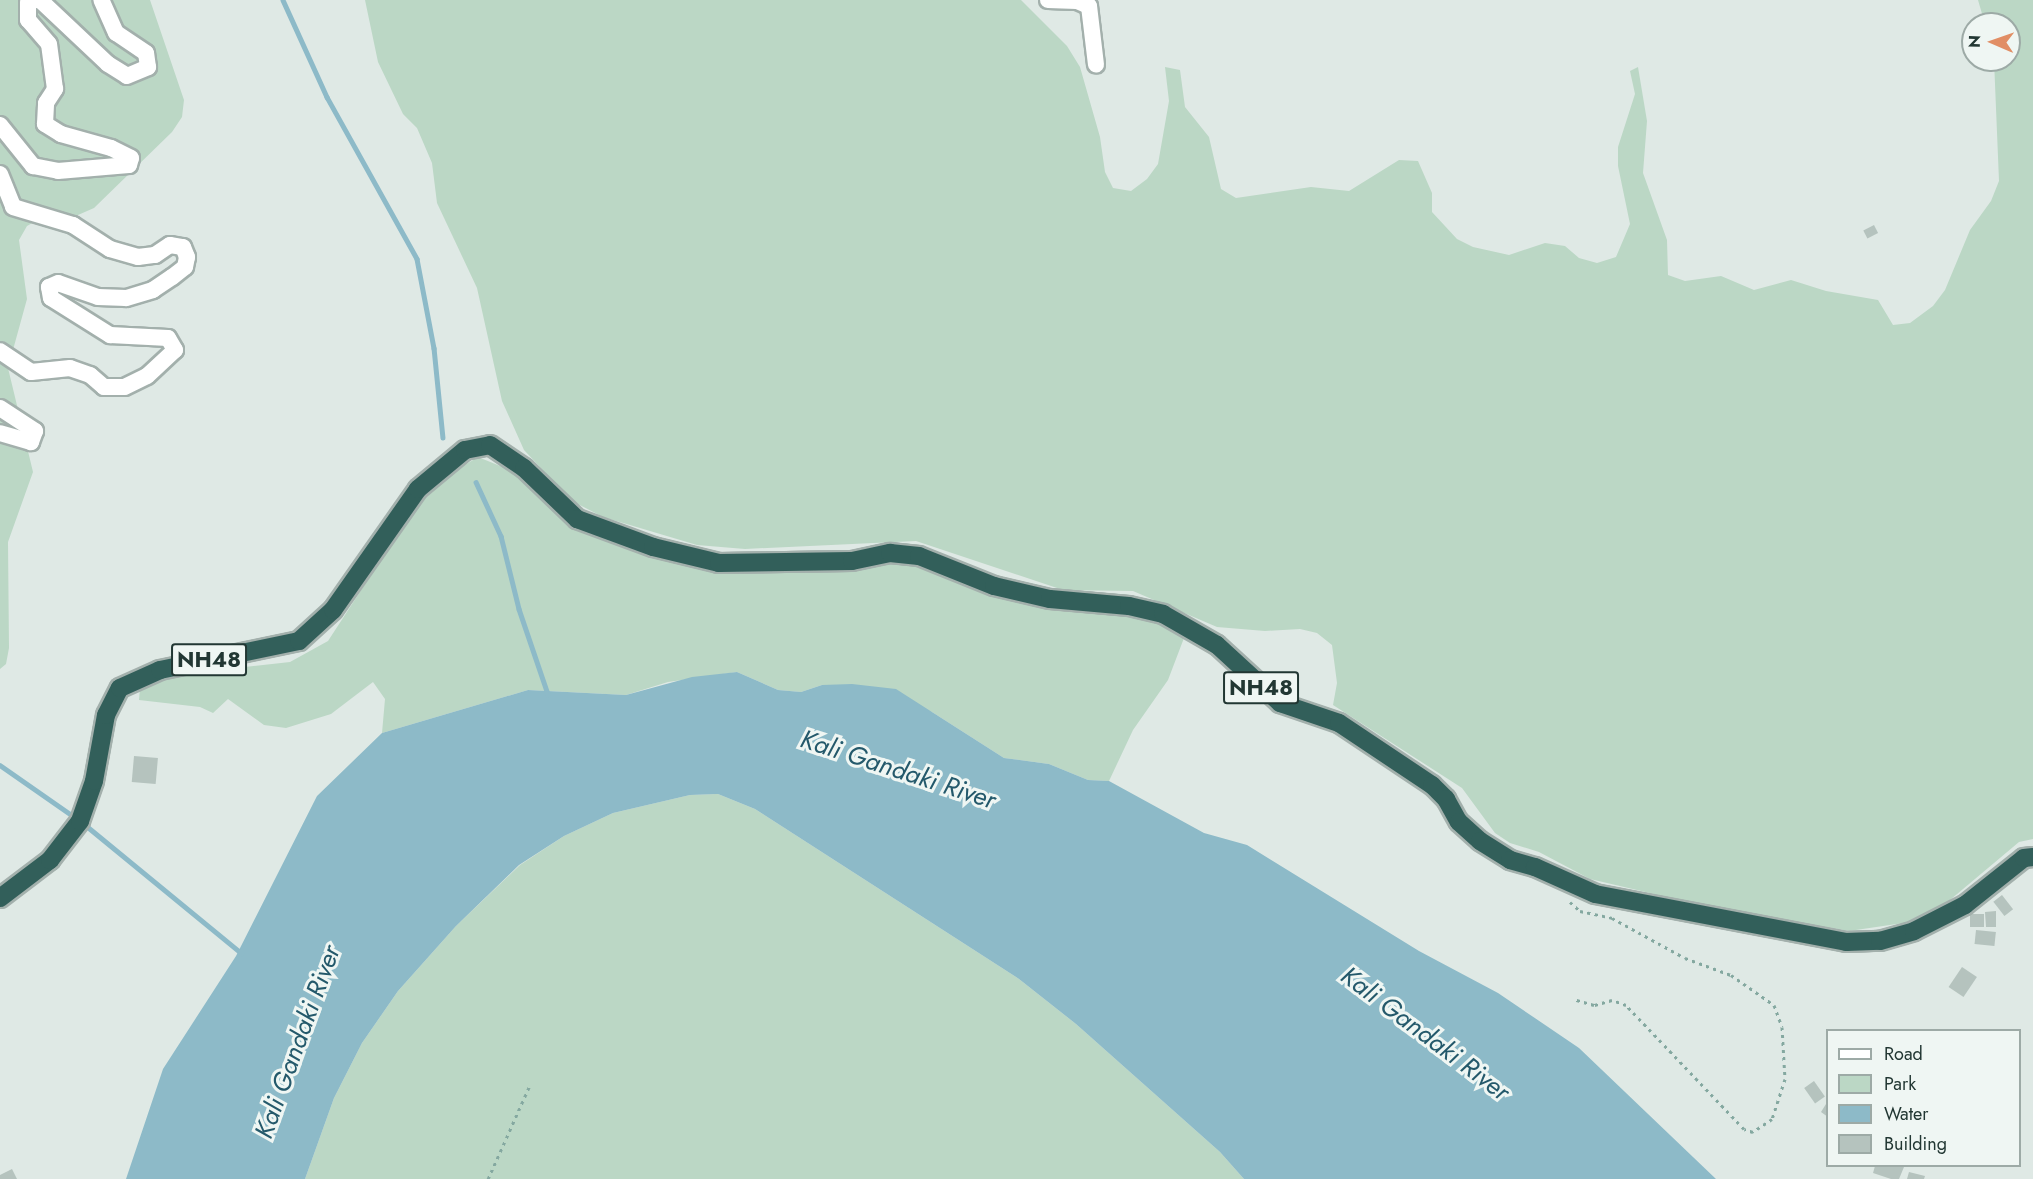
<!DOCTYPE html>
<html>
<head>
<meta charset="utf-8">
<style>
	body { margin:0 }
	#map { position:relative; width:2033px; height:1179px; overflow:hidden; background:#dfe9e5; font-family:Jost,sans-serif }
	div>[style] { position:absolute }
	[style*='--x'] { left:calc(var(--x)*1px); top:calc(var(--y)*1px); width:calc(var(--w)*1px); rotate:calc(var(--a)*1deg) }
	.green>* { inset:0; background:#bbd7c5 }
	.water>* { inset:0; background:#8dbac8 }
	.stream>* { height:4.5px; margin:-2.25px; padding:0 2.25px; transform-origin:2.25px; border-radius:2.25px; background:#8dbac8 }
	.building>* { inset:0; background:#b5c3be; transform-origin:0 0 }
	.path>* { height:3px; margin-top:-1.5px; transform-origin:0; background:repeating-linear-gradient(90deg,#84a8a0 0 3px,transparent 0 7.5px) }
	.roads { filter:drop-shadow(2px 0 #a3b0ac) drop-shadow(-2px 0 #a3b0ac) drop-shadow(0 2px #a3b0ac) drop-shadow(0 -2px #a3b0ac) }
	.street>* { height:16px; margin:-8px; padding:0 8px; transform-origin:8px; border-radius:8px; background:#fff }
	.highway>* { height:18px; margin:-9px; padding:0 9px; transform-origin:9px; border-radius:9px; background:#325f5a }
	span { translate:-50% -50%; white-space:nowrap; text-align:center; line-height:1.15; -webkit-text-stroke:6px #eff6f3; paint-order:stroke }
	.shield-label span { padding:2px 4px; background:#eff6f3; border:2px solid; border-radius:4px; -webkit-text-stroke-width:0 }
	.shield-label { font-size:22px; color:#223733; font-weight:700 }
	.water-label { font-size:26px; color:#24596b; font-style:italic }
	.legend { position:absolute; left:1826px; top:1029px; width:195px; height:138px; box-sizing:border-box; background:#eff6f3; border:2px solid #9daaa6; margin:0; padding:8px 10px; list-style:none; font-size:18px; color:#223733 }
	.legend li { display:flex; align-items:center; gap:12px; height:30px }
	.legend b { width:30px; border:2px solid #9daaa6 }
	.north { position:absolute; left:1961px; top:12px; width:60px; height:60px; box-sizing:border-box; background:#eff6f3; border:2px solid #9daaa6; border-radius:50%; rotate:272deg; font-size:16px; font-weight:700; line-height:24px; text-align:center; color:#223733 }
	.north::after { content:''; display:block; margin:auto; width:21px; height:27px; background:#e18e65; clip-path:polygon(50% 0,100% 100%,50% 72%,0 100%) }
</style>
</head>
<body>
<div id="map">
	<div class="green">
		<i style="clip-path:polygon(0 0,150px 0,184px 100px,182px 117px,172px 132px,94px 208px,78px 215px,43px 217px,27px 226px,19px 240px,27px 299px,8px 368px,33px 472px,8px 542px,9px 648px,6px 664px,0 669px)"></i>
		<i style="clip-path:polygon(365px 0,1021px 0,1067px 46px,1080px 67px,1100px 137px,1105px 172px,1113px 188px,1131px 191px,1147px 179px,1158px 164px,1169px 101px,1165px 67px,1180px 70px,1185px 107px,1209px 137px,1221px 189px,1236px 198px,1311px 187px,1349px 191px,1399px 160px,1418px 161px,1432px 193px,1432px 212px,1457px 239px,1473px 247px,1509px 255px,1545px 243px,1565px 246px,1579px 258px,1597px 263px,1616px 257px,1630px 224px,1618px 166px,1618px 147px,1635px 94px,1630px 71px,1638px 67px,1647px 121px,1643px 173px,1667px 240px,1668px 275px,1685px 281px,1721px 276px,1754px 290px,1791px 280px,1826px 291px,1878px 300px,1893px 325px,1910px 323px,1933px 306px,1945px 290px,1970px 230px,1991px 201px,1999px 181px,1994px 60px,2009px 60px,2009px 24px,1985px 24px,1978px 0,2033px 0,2033px 839px,2019px 842px,1944px 905px,1917px 921px,1849px 931px,1701px 905px,1590px 879px,1539px 852px,1510px 843px,1495px 833px,1462px 788px,1333px 705px,1337px 683px,1332px 645px,1317px 633px,1300px 629px,1265px 631px,1217px 627px,1133px 591px,1063px 590px,916px 541px,745px 549px,697px 545px,603px 517px,572px 501px,524px 450px,502px 401px,477px 288px,437px 203px,432px 163px,417px 128px,403px 114px,378px 62px)"></i>
		<i style="clip-path:polygon(478px 457px,522px 475px,560px 515px,607px 538px,801px 567px,856px 570px,892px 559px,929px 562px,1063px 611px,1142px 610px,1184px 638px,1168px 680px,1133px 730px,1109px 781px,1088px 780px,1049px 764px,1004px 758px,932px 712px,822px 685px,801px 692px,778px 690px,737px 672px,668px 682px,626px 695px,528px 690px,382px 733px,385px 699px,373px 682px,331px 714px,286px 728px,264px 725px,228px 699px,213px 713px,200px 707px,139px 700px,140px 688px,189px 673px,290px 662px,328px 641px,412px 512px,448px 475px)"></i>
		<i style="clip-path:polygon(718px 794px,755px 809px,1019px 979px,1076px 1024px,1220px 1152px,1244px 1179px,305px 1179px,334px 1098px,362px 1043px,398px 991px,456px 926px,520px 865px,564px 836px,613px 813px,690px 795px)"></i>
	</div>
	<div class="water">
		<i style="clip-path:polygon(737px 672px,778px 690px,801px 692px,822px 685px,852px 684px,896px 689px,1004px 758px,1049px 764px,1088px 780px,1109px 781px,1204px 833px,1247px 845px,1419px 951px,1498px 993px,1579px 1048px,1716px 1179px,1244px 1179px,1220px 1152px,1076px 1024px,1019px 979px,755px 809px,718px 794px,690px 795px,613px 813px,564px 836px,519px 865px,456px 926px,398px 991px,362px 1043px,334px 1098px,305px 1179px,126px 1179px,163px 1069px,236px 956px,317px 796px,382px 733px,528px 690px,626px 695px,692px 677px)"></i>
	</div>
	<div class="stream">
		<i style="--x:283;--y:0;--w:107;--a:65.6"></i>
		<i style="--x:327;--y:97;--w:185;--a:60.9"></i>
		<i style="--x:417;--y:259;--w:91;--a:79.2"></i>
		<i style="--x:434;--y:348;--w:90;--a:84.3"></i>
		<i style="--x:476;--y:482;--w:60;--a:65.2"></i>
		<i style="--x:501;--y:536;--w:75;--a:76.1"></i>
		<i style="--x:519;--y:609;--w:90;--a:71.2"></i>
		<i style="--x:0;--y:765;--w:93;--a:34.9"></i>
		<i style="--x:83;--y:823;--w:205;--a:39.4"></i>
	</div>
	<div class="building">
		<i style="left:1874px;top:225px;width:9px;height:12px;rotate:63deg"></i>
		<i style="left:134px;top:756px;width:24px;height:26px;rotate:5deg"></i>
		<i style="left:2002px;top:895px;width:18px;height:11px;rotate:52deg"></i>
		<i style="clip-path:polygon(1996px 911px,1996px 927px,1986px 927px,1985px 912px)"></i>
		<i style="left:1970px;top:914px;width:14px;height:13px"></i>
		<i style="left:1976px;top:930px;width:20px;height:14px;rotate:6deg"></i>
		<i style="left:1962px;top:967px;width:18px;height:24px;rotate:34deg"></i>
		<i style="left:1814px;top:1081px;width:19px;height:12px;rotate:55deg"></i>
		<i style="clip-path:polygon(1826px 1104px,1828px 1106px,1828px 1117px,1821px 1112px)"></i>
		<i style="clip-path:polygon(1875px 1166px,1900px 1166px,1904px 1167px,1899px 1179px,1891px 1179px,1873px 1173px)"></i>
		<i style="clip-path:polygon(12px 1169px,17px 1179px,0 1179px,0 1175px)"></i>
		<i style="clip-path:polygon(1909px 1172px,1925px 1176px,1924px 1179px,1907px 1179px)"></i>
	</div>
	<div class="path">
		<i style="--x:1570;--y:902;--w:13;--a:42"></i>
		<i style="--x:1580;--y:911;--w:33;--a:12"></i>
		<i style="--x:1612;--y:918;--w:83;--a:28.7"></i>
		<i style="--x:1685;--y:958;--w:49;--a:20.3"></i>
		<i style="--x:1731;--y:975;--w:52;--a:34.9"></i>
		<i style="--x:1774;--y:1005;--w:23;--a:70"></i>
		<i style="--x:1782;--y:1027;--w:52;--a:86.7"></i>
		<i style="--x:1785;--y:1079;--w:42;--a:108"></i>
		<i style="--x:1772;--y:1119;--w:23;--a:146"></i>
		<i style="--x:1753;--y:1132;--w:9;--a:-162"></i>
		<i style="--x:1744;--y:1129;--w:171;--a:-133.6"></i>
		<i style="--x:1626;--y:1005;--w:15;--a:-160"></i>
		<i style="--x:1612;--y:1000;--w:19;--a:164"></i>
		<i style="--x:1594;--y:1005;--w:19;--a:-164"></i>
		<i style="--x:488;--y:1179;--w:103;--a:-65.9"></i>
	</div>
	<div class="roads">
		<div class="street">
			<i style="--x:40;--y:0;--w:93;--a:43.3"></i>
			<i style="--x:108;--y:64;--w:22;--a:32"></i>
			<i style="--x:127;--y:76;--w:23;--a:-23"></i>
			<i style="--x:148;--y:67;--w:14;--a:-98"></i>
			<i style="--x:146;--y:53;--w:36;--a:-146"></i>
			<i style="--x:116;--y:33;--w:36;--a:-114"></i>
			<i style="--x:1048;--y:0;--w:29;--a:2"></i>
			<i style="--x:1077;--y:1;--w:13;--a:23"></i>
			<i style="--x:1089;--y:6;--w:59;--a:83.2"></i>
			<i style="--x:0;--y:125;--w:53;--a:51.2"></i>
			<i style="--x:33;--y:166;--w:25;--a:11"></i>
			<i style="--x:58;--y:171;--w:71;--a:-4.8"></i>
			<i style="--x:129;--y:165;--w:7;--a:-74"></i>
			<i style="--x:131;--y:158;--w:22;--a:-153"></i>
			<i style="--x:111;--y:148;--w:52;--a:-164.4"></i>
			<i style="--x:61;--y:134;--w:19;--a:-148"></i>
			<i style="--x:45;--y:124;--w:21;--a:-87"></i>
			<i style="--x:46;--y:103;--w:17;--a:-57"></i>
			<i style="--x:55;--y:89;--w:45;--a:-97.6"></i>
			<i style="--x:49;--y:44;--w:32;--a:-131"></i>
			<i style="--x:28;--y:20;--w:17;--a:-90"></i>
			<i style="--x:28;--y:3;--w:8;--a:-23"></i>
			<i style="--x:0;--y:174;--w:35;--a:68"></i>
			<i style="--x:13;--y:207;--w:63;--a:16.7"></i>
			<i style="--x:73;--y:225;--w:44;--a:33"></i>
			<i style="--x:110;--y:249;--w:29;--a:16"></i>
			<i style="--x:138;--y:257;--w:17;--a:-7"></i>
			<i style="--x:155;--y:255;--w:18;--a:-34"></i>
			<i style="--x:170;--y:245;--w:13;--a:9"></i>
			<i style="--x:183;--y:247;--w:11;--a:68"></i>
			<i style="--x:187;--y:257;--w:10;--a:101"></i>
			<i style="--x:185;--y:267;--w:16;--a:142"></i>
			<i style="--x:172;--y:277;--w:23;--a:146"></i>
			<i style="--x:153;--y:290;--w:28;--a:163"></i>
			<i style="--x:126;--y:298;--w:28;--a:-178"></i>
			<i style="--x:98;--y:297;--w:42;--a:-160.7"></i>
			<i style="--x:58;--y:283;--w:10;--a:156"></i>
			<i style="--x:49;--y:287;--w:11;--a:80"></i>
			<i style="--x:51;--y:298;--w:70;--a:32.1"></i>
			<i style="--x:110;--y:335;--w:58;--a:3"></i>
			<i style="--x:168;--y:338;--w:14;--a:60"></i>
			<i style="--x:175;--y:350;--w:38;--a:137"></i>
			<i style="--x:147;--y:376;--w:25;--a:154"></i>
			<i style="--x:124;--y:387;--w:20;--a:180"></i>
			<i style="--x:104;--y:387;--w:18;--a:-139"></i>
			<i style="--x:90;--y:375;--w:21;--a:-161"></i>
			<i style="--x:70;--y:368;--w:39;--a:174"></i>
			<i style="--x:31;--y:372;--w:37;--a:-146"></i>
			<i style="--x:0;--y:408;--w:42;--a:33.3"></i>
			<i style="--x:35;--y:431;--w:12;--a:110"></i>
			<i style="--x:31;--y:442;--w:32;--a:-164"></i>
		</div>
		<div class="highway">
			<i style="--x:0;--y:898;--w:63;--a:-37.2"></i>
			<i style="--x:50;--y:860;--w:49;--a:-52.4"></i>
			<i style="--x:80;--y:821;--w:42;--a:-70.7"></i>
			<i style="--x:94;--y:781;--w:67;--a:-79.7"></i>
			<i style="--x:106;--y:715;--w:30;--a:-63"></i>
			<i style="--x:120;--y:688;--w:44;--a:-24.2"></i>
			<i style="--x:160;--y:670;--w:142;--a:-11.8"></i>
			<i style="--x:299;--y:641;--w:46;--a:-42.4"></i>
			<i style="--x:333;--y:610;--w:148;--a:-54.9"></i>
			<i style="--x:418;--y:489;--w:61;--a:-39.7"></i>
			<i style="--x:465;--y:450;--w:25;--a:-11"></i>
			<i style="--x:490;--y:445;--w:41;--a:34.1"></i>
			<i style="--x:524;--y:468;--w:74;--a:43.9"></i>
			<i style="--x:577;--y:519;--w:81;--a:20.2"></i>
			<i style="--x:653;--y:547;--w:68;--a:13.6"></i>
			<i style="--x:719;--y:563;--w:133;--a:-0.9"></i>
			<i style="--x:852;--y:561;--w:39;--a:-12"></i>
			<i style="--x:890;--y:553;--w:29;--a:6"></i>
			<i style="--x:919;--y:556;--w:81;--a:21.8"></i>
			<i style="--x:994;--y:586;--w:57;--a:13.1"></i>
			<i style="--x:1050;--y:599;--w:79;--a:5.1"></i>
			<i style="--x:1129;--y:606;--w:35;--a:13"></i>
			<i style="--x:1163;--y:614;--w:62;--a:29.9"></i>
			<i style="--x:1217;--y:645;--w:86;--a:42.6"></i>
			<i style="--x:1280;--y:703;--w:62;--a:18.7"></i>
			<i style="--x:1339;--y:723;--w:112;--a:33.7"></i>
			<i style="--x:1432;--y:785;--w:20;--a:45"></i>
			<i style="--x:1446;--y:799;--w:26;--a:61"></i>
			<i style="--x:1459;--y:822;--w:28;--a:42"></i>
			<i style="--x:1480;--y:841;--w:36;--a:32"></i>
			<i style="--x:1510;--y:860;--w:26;--a:16"></i>
			<i style="--x:1535;--y:867;--w:66;--a:24.2"></i>
			<i style="--x:1595;--y:894;--w:256;--a:10.8"></i>
			<i style="--x:1846;--y:942;--w:34;--a:-2"></i>
			<i style="--x:1880;--y:941;--w:35;--a:-16"></i>
			<i style="--x:1914;--y:931;--w:57;--a:-27"></i>
			<i style="--x:1965;--y:905;--w:75;--a:-38.5"></i>
			<i style="--x:2024;--y:858;--w:9;--a:-6"></i>
		</div>
	</div>
	<div class="shield-label">
		<span style="left:209px;top:660px">NH48</span>
		<span style="left:1261px;top:688px">NH48</span>
	</div>
	<div class="water-label">
		<span style="left:898px;top:770px;rotate:18deg">Kali Gandaki River</span>
		<span style="left:1425px;top:1034px;rotate:37deg">Kali Gandaki River</span>
		<span style="left:298px;top:1042px;rotate:-70deg">Kali Gandaki River</span>
	</div>
	<ul class="legend">
	<li><b style="height:8px;background:#fff"></b>Road</li>
	<li><b style="height:16px;background:#bbd7c5"></b>Park</li>
	<li><b style="height:16px;background:#8dbac8"></b>Water</li>
	<li><b style="height:16px;background:#b5c3be"></b>Building</li>
	</ul>
	<div class="north">N</div>
</div>
</body>
</html>
